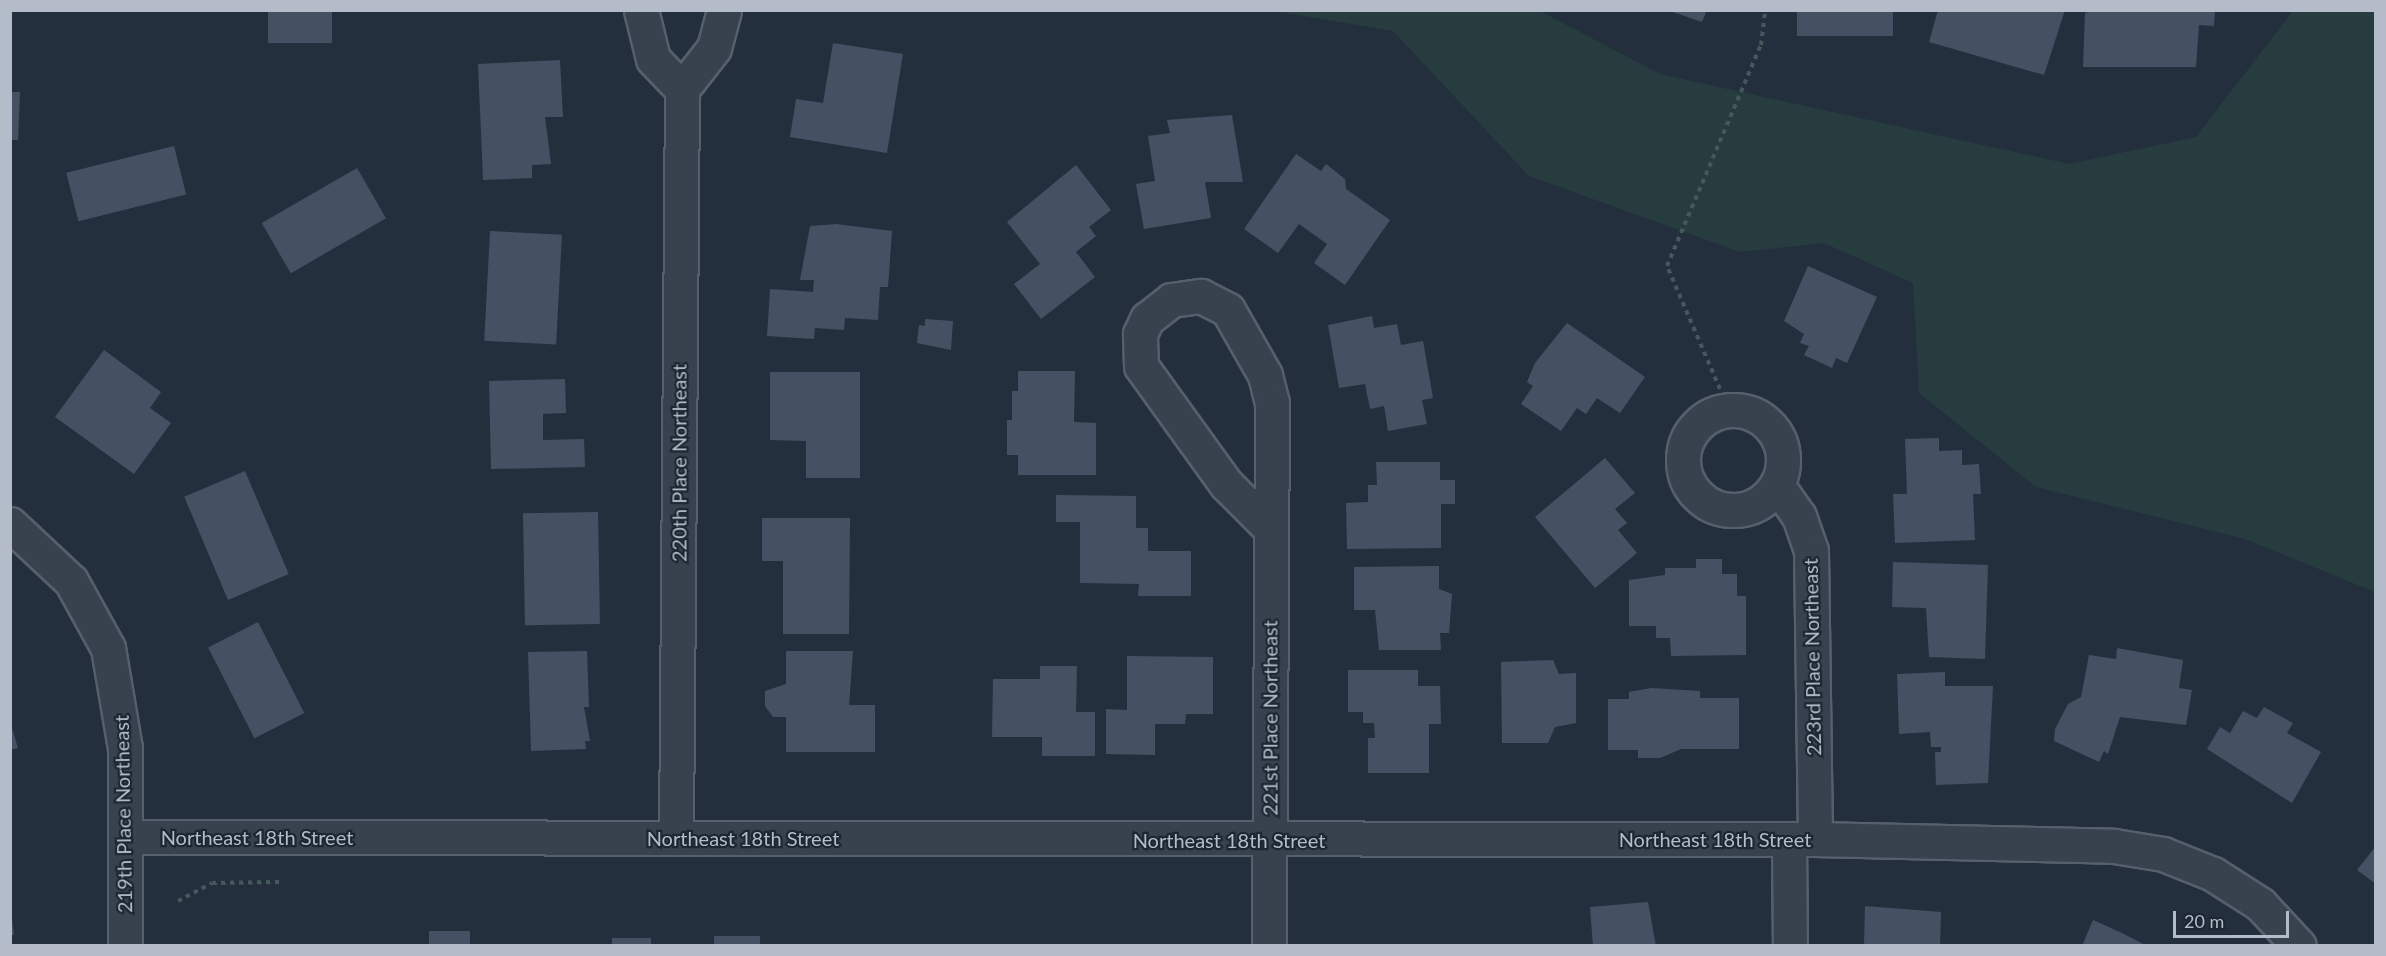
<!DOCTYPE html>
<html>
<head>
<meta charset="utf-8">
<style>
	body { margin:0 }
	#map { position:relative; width:2386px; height:956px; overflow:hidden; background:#242f3e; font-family:Lato,sans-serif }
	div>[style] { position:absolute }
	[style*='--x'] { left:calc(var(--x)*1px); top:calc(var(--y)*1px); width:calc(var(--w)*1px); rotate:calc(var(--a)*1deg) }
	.green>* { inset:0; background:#263c3f }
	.building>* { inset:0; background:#455162; transform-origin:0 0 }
	.path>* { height:4px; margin-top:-2px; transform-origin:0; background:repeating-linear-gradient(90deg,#44595c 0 4.5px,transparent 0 9px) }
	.roads { filter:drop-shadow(2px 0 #565f6c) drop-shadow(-2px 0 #565f6c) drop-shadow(0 2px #565f6c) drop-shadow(0 -2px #565f6c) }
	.minor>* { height:33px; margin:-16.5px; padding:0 16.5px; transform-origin:16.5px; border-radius:16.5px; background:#38414e }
	.minor>.ring { margin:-16.5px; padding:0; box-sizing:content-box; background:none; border:33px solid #38414e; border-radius:50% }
	span { translate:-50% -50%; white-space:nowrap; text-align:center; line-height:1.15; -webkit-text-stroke:4.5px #1d2633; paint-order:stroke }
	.street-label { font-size:20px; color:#b4bcc9 }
	.frame { position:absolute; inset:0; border:12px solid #b4bcc9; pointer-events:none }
	.scale { position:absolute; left:2173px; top:911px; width:116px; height:27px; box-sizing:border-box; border:3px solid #b4bcc9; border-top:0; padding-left:8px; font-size:18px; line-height:21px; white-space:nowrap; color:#b4bcc9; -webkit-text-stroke:4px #1d2633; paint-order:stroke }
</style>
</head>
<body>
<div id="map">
	<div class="green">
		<i style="clip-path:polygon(1273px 11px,1540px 11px,1660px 74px,2069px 164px,2196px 137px,2292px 12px,2375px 11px,2375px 592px,2245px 539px,2036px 487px,1919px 393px,1913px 283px,1824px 243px,1740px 252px,1529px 176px,1393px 31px)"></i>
	</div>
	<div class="building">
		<i style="left:268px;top:10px;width:64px;height:33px"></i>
		<i style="clip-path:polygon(1667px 10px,1707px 10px,1702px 22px)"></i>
		<i style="left:1797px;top:10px;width:96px;height:26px"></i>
		<i style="clip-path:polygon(1938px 10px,2065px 10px,2044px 75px,1929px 42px)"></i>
		<i style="clip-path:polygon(2094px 10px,2215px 10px,2214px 26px,2199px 25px,2196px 67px,2083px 67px,2085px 13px)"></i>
		<i style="clip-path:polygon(833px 43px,903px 54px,887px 153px,790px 137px,796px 99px,823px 103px)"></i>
		<i style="clip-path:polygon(560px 60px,563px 117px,545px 117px,551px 164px,532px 165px,532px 178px,483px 180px,478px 64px)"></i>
		<i style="clip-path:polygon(10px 92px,20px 92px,18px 140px,10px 140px)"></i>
		<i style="clip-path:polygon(1232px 115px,1243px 182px,1205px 182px,1211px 218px,1144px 229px,1136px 184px,1155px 181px,1148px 136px,1170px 133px,1167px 120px)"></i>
		<i style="left:174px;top:146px;width:50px;height:111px;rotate:76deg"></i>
		<i style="clip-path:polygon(1296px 154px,1321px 171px,1326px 164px,1345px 179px,1346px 189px,1390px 220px,1345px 285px,1314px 263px,1327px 244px,1299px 224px,1278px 253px,1244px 229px)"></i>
		<i style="clip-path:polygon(1076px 165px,1111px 210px,1089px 227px,1096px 236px,1076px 252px,1095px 277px,1041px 319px,1014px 284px,1040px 264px,1007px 222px)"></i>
		<i style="left:357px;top:168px;width:58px;height:110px;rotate:60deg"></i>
		<i style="clip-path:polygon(836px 224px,892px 231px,888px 287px,880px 287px,878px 320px,845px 318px,844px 330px,815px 328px,814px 339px,767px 336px,770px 289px,813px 292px,814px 280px,800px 280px,810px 226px)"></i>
		<i style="left:490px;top:231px;width:72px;height:110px;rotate:3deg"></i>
		<i style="clip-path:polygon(1808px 266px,1877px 297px,1847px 363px,1836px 358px,1832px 368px,1804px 355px,1809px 346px,1800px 343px,1804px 334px,1784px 321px)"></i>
		<i style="clip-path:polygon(1372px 316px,1374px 328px,1397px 324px,1401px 345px,1423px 341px,1433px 398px,1422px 400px,1427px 424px,1388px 431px,1384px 406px,1370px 409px,1365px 384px,1339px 388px,1328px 325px)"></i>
		<i style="clip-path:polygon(925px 319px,953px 321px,951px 350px,917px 343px,919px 325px,925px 326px)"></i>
		<i style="clip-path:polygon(1567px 323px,1645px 377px,1620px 413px,1597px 398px,1586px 414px,1577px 408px,1561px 431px,1521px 404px,1533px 386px,1527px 382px,1535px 363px)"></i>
		<i style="clip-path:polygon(104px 350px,161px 392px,150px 408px,171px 423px,134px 474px,55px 417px)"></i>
		<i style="clip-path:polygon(1018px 371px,1075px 371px,1074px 422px,1096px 423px,1096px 475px,1018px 475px,1018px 455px,1007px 455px,1007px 420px,1012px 420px,1012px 391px,1018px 391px)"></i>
		<i style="clip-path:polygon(770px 372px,860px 372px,860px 478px,806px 478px,806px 441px,770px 440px)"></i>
		<i style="clip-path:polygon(565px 379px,566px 413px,543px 414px,543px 440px,584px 439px,585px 467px,491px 469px,489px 381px)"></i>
		<i style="clip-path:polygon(1939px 438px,1939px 451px,1962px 450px,1962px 465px,1979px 464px,1981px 494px,1973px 494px,1975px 540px,1895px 543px,1893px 494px,1907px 494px,1905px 439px)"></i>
		<i style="clip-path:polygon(1605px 458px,1635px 493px,1615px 509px,1627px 523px,1618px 530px,1637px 553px,1595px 588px,1535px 517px)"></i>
		<i style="clip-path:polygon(1376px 462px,1440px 462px,1440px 480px,1455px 480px,1455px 504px,1441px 504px,1441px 548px,1347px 549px,1346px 503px,1368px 502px,1368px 485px,1377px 485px)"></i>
		<i style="left:245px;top:471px;width:112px;height:66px;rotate:67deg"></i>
		<i style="clip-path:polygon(1056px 495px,1136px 496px,1136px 528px,1148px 528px,1148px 551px,1191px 551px,1191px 596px,1138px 596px,1139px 584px,1080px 583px,1080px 522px,1056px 522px)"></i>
		<i style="left:598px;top:512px;width:112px;height:75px;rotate:89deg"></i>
		<i style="clip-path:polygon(762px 518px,850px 518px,849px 634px,783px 634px,783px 561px,762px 561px)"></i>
		<i style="clip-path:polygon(1696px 559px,1722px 559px,1722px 574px,1737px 574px,1737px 596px,1746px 596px,1746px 655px,1671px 656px,1670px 638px,1656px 638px,1656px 626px,1629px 626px,1629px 580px,1665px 575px,1665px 568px,1696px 568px)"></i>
		<i style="clip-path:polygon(1893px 562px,1988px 565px,1985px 659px,1929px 657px,1926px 608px,1892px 607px)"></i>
		<i style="clip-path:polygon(1439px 566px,1439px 589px,1452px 594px,1449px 633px,1440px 633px,1441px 650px,1379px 650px,1375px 610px,1354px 610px,1354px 567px)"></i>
		<i style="left:258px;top:622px;width:102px;height:56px;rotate:63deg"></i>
		<i style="clip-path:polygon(2117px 648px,2183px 660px,2179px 688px,2192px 690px,2186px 725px,2120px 717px,2108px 754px,2104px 751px,2099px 762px,2054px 741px,2055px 729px,2068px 704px,2081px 697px,2089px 655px,2116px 659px)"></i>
		<i style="clip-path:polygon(587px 651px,589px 707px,584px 707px,590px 741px,585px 741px,586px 749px,531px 751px,528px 652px)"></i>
		<i style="clip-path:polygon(786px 651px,853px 651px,849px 705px,875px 705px,875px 752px,786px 752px,786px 717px,773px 717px,765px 706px,765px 691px,786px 684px)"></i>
		<i style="clip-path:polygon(1127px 656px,1213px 657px,1213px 714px,1186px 714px,1185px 724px,1155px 724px,1155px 755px,1106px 754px,1106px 709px,1127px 710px)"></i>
		<i style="clip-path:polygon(1553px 660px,1559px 674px,1576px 673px,1576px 723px,1555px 727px,1548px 743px,1502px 743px,1501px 662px)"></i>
		<i style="clip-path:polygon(1040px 666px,1077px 666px,1076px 712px,1095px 712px,1095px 756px,1042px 756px,1042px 737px,992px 737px,993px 679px,1040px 679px)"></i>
		<i style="clip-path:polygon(1348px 670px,1418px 670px,1418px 686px,1440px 686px,1441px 724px,1429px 724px,1429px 773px,1368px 773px,1368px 738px,1375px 738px,1374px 723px,1363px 723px,1363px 712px,1348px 712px)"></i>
		<i style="clip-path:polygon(1945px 672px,1945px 686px,1993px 686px,1988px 783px,1936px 785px,1935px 752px,1941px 752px,1941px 747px,1931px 747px,1930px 732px,1899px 734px,1897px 674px)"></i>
		<i style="clip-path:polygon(1651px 688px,1700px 691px,1700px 698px,1739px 698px,1739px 749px,1681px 749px,1660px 758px,1638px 758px,1638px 750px,1608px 750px,1608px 699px,1629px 699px,1629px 692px)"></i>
		<i style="clip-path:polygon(2264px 707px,2293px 723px,2287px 733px,2321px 752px,2292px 803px,2207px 749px,2220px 727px,2230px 733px,2243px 711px,2257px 718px)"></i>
		<i style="clip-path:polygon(10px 722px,18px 748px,10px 750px)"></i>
		<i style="clip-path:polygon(2376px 846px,2376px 884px,2357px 870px)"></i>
		<i style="clip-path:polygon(10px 901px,14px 935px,10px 935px)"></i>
		<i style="clip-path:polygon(1648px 902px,1656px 946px,1593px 946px,1590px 907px)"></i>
		<i style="clip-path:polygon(1865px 906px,1941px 912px,1940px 946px,1855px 946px,1864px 944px)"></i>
		<i style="clip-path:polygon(2093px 920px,2124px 934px,2147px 946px,2082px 946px)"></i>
		<i style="left:429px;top:931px;width:41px;height:15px"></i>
		<i style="left:714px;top:936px;width:46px;height:10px"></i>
		<i style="left:612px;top:938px;width:39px;height:8px"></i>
	</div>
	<div class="path">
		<i style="--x:1720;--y:389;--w:134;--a:-113.3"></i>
		<i style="--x:1667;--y:266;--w:240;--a:-67"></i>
		<i style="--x:1761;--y:45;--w:35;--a:-83"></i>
		<i style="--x:178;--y:901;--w:38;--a:-28"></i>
		<i style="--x:212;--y:883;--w:67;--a:-0.9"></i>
	</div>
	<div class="roads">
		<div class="minor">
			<i style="--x:641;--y:10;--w:50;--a:76.2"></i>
			<i style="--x:653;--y:59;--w:42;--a:46"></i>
			<i style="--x:682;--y:89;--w:748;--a:90.46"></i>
			<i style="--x:682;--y:89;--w:52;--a:-52"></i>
			<i style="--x:714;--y:48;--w:39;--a:-75"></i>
			<i class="ring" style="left:1683px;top:410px;width:67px;height:67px"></i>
			<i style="--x:1777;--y:485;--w:38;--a:55"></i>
			<i style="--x:1799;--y:516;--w:37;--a:71"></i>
			<i style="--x:1811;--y:551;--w:288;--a:89.2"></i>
			<i style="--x:10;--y:524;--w:83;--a:43.1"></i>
			<i style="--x:71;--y:581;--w:77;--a:61.1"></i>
			<i style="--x:108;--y:648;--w:101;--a:80.4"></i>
			<i style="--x:125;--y:748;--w:198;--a:90"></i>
			<i style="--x:1268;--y:526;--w:59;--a:-135"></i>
			<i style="--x:1226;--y:484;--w:145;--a:-125.8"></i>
			<i style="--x:1141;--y:366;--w:32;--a:-92"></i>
			<i style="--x:1140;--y:334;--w:17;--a:-65"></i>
			<i style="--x:1147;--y:319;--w:31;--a:-38"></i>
			<i style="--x:1171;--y:300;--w:30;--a:-8"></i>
			<i style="--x:1201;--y:296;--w:30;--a:27"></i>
			<i style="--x:1228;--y:310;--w:75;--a:60.4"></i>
			<i style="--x:1265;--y:375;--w:29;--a:76"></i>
			<i style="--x:1272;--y:403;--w:543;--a:90.32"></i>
			<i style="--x:128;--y:837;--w:1687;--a:0.07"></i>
			<i style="--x:1815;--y:839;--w:299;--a:1.3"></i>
			<i style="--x:2114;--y:846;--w:50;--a:9.3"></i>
			<i style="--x:2163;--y:854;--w:54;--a:21.8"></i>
			<i style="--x:2213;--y:874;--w:56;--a:32.6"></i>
			<i style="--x:2260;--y:904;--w:57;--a:47.1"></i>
			<i style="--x:1789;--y:839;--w:107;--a:89.5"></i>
		</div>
	</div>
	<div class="street-label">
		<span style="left:679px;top:463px;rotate:-90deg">220th Place Northeast</span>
		<span style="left:1812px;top:657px;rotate:-91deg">223rd Place Northeast</span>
		<span style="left:1270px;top:718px;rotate:-90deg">221st Place Northeast</span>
		<span style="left:123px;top:814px;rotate:-91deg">219th Place Northeast</span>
		<span style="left:257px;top:837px">Northeast 18th Street</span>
		<span style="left:743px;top:838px">Northeast 18th Street</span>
		<span style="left:1715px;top:839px">Northeast 18th Street</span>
		<span style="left:1229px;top:840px">Northeast 18th Street</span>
	</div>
	<div class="frame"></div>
	<div class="scale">20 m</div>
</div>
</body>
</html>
